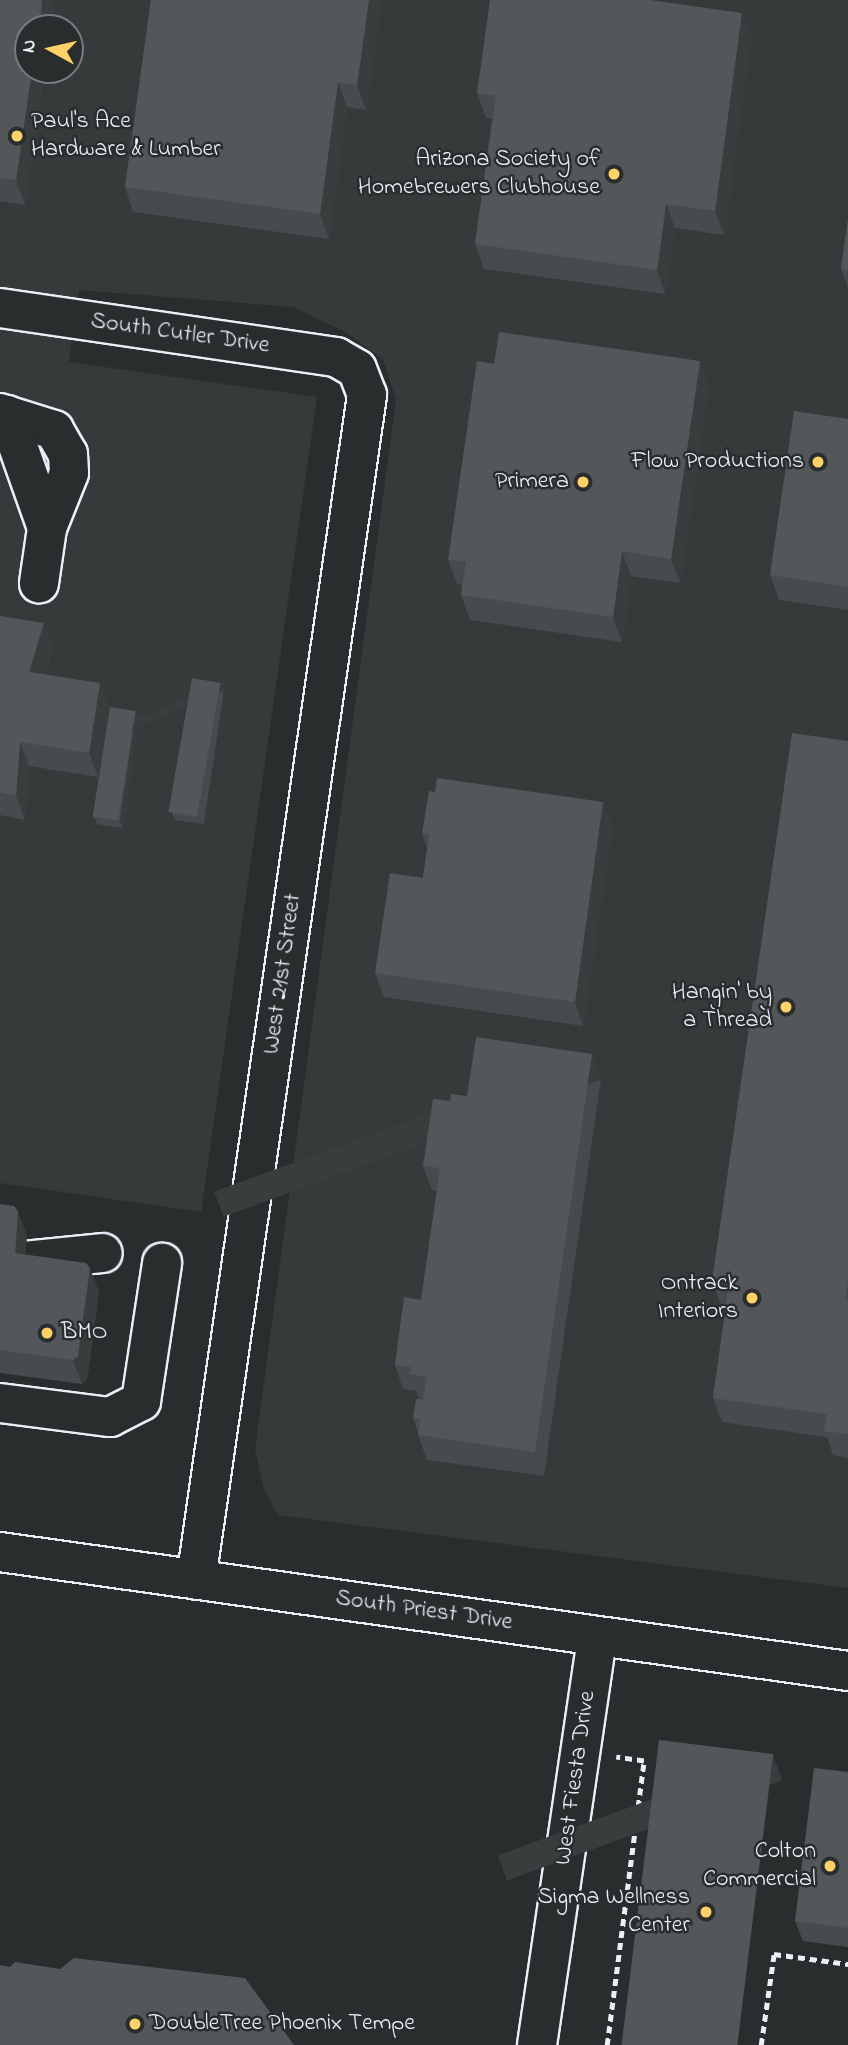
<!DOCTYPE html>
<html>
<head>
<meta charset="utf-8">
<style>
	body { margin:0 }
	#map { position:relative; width:848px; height:2045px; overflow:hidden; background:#2a2d2e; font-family:"Indie Flower",sans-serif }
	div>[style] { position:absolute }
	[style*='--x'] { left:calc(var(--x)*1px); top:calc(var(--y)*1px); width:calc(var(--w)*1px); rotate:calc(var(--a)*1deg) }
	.built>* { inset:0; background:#363a3b }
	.path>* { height:4.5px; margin-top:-2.25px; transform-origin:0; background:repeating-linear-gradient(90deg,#e8f1f8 0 7px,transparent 0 12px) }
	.roads { filter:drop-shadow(2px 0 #e8f1f8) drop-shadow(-2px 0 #e8f1f8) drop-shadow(0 2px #e8f1f8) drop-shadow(0 -2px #e8f1f8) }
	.minor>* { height:38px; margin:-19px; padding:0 19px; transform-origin:19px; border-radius:19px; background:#2a2d2e }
	.major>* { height:38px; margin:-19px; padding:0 19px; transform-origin:19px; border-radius:19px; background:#2a2d2e }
	.wall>* { inset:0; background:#474b4d }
	.shaded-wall>* { inset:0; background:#3a3d3e; transform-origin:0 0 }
	.building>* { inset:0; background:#535759; transform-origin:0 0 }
	.dots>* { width:19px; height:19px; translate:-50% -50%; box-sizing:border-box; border:4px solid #2a2d2e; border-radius:50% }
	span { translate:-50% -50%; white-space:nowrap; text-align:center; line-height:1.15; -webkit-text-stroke:5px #2a2d2e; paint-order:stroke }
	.poi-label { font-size:24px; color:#e8f1f8 }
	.left { translate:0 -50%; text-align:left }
	.right { translate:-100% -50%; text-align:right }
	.street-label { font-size:24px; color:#e8f1f8 }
	.north { position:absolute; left:14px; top:14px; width:70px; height:70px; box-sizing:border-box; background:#2a2d2e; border:2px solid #767b7f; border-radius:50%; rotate:278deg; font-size:19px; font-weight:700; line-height:28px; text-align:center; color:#e8f1f8 }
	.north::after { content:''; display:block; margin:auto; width:24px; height:32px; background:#ffd166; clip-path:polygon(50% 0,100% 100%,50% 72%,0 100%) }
</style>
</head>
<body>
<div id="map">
	<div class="built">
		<i style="clip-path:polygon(evenodd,0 0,848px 0,848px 1588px,278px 1515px,264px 1490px,255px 1449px,396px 400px,383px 359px,345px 332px,293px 307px,79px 290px,69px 362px,317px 397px,201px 1212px,0 1183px,0 0,28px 28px,70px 28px,70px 70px,28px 70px,28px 28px)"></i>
	</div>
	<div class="path">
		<i style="--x:607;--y:2045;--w:286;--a:-82.6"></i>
		<i style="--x:644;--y:1761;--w:28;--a:-172"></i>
		<i style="--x:761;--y:2045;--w:92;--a:-81.9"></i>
		<i style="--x:774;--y:1954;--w:75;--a:7.7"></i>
	</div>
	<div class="roads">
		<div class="minor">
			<i style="--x:0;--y:308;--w:340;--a:8.3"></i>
			<i style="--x:336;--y:357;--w:24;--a:30"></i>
			<i style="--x:357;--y:369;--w:28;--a:69"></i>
			<i style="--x:367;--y:395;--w:1197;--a:98.21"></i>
			<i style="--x:0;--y:413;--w:57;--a:17.5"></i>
			<i style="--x:54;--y:430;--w:28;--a:60"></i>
			<i style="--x:68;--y:454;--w:19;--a:87"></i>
			<i style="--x:69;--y:473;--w:59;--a:111.8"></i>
			<i style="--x:47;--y:528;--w:56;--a:98.3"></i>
			<i style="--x:7;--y:415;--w:120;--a:70.5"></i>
			<i style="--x:23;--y:1261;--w:80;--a:-5.7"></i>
			<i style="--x:0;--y:1403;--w:111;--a:7.3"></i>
			<i style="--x:110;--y:1417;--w:35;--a:-27"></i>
			<i style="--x:141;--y:1401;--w:140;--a:-81.3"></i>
			<i style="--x:537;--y:2045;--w:412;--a:-81.6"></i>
		</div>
		<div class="major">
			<i style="--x:0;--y:1552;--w:856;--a:7.99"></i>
		</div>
	</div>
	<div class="wall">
		<i style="clip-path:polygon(0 0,54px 0,25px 205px,0 201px)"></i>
		<i style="clip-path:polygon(151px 0,381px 0,366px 110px,347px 107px,329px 239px,133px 212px,125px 187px)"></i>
		<i style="clip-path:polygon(751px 37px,724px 235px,675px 228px,665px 294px,484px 269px,475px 244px,492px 119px,486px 118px,477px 93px)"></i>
		<i style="clip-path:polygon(848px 219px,848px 288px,841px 269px)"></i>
		<i style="clip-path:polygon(700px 361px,708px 386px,680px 583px,631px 576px,622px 642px,470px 620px,461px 595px,462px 585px,457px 584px,448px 560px,494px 364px)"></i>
		<i style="clip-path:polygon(848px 419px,848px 610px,779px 600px,770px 575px)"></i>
		<i style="clip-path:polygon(0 616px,53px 647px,45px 675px,109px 708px,98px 777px,29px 766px,25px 820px,0 815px)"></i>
		<i style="clip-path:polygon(221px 683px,224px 690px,204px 824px,175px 820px,172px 813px)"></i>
		<i style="clip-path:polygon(139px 718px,123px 828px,97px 824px,94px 817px)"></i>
		<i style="clip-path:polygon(848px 741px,848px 1458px,833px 1455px,827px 1437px,722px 1422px,713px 1398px,726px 1306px,721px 1305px,712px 1281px)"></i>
		<i style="clip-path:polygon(603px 802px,612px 826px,583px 1026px,384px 997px,375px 973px,423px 878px,427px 848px,422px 833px)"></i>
		<i style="clip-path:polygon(601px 1079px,544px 1476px,427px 1460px,418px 1435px,418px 1432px,413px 1418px,419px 1399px,416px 1391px,403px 1389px,395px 1365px,421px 1300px,437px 1191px,432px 1190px,423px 1166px,450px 1101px,467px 1096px)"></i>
		<i style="clip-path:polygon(0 1204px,27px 1236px,25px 1254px,99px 1292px,87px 1380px,82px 1384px,0 1373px)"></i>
		<i style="clip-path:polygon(848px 1772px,848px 1947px,803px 1941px,795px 1921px)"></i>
	</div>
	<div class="shaded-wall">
		<i style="left:42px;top:0;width:12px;height:28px"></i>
		<i style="clip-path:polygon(369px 0,381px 0,366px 110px,357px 85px)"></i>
		<i style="clip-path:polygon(742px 13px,751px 37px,724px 235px,715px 211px)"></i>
		<i style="clip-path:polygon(32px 70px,44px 70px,25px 205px,16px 180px)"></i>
		<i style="clip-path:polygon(338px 82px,347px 107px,329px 239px,320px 214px)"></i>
		<i style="clip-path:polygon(666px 204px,675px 228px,665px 294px,657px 270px)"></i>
		<i style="clip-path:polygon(700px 361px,708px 386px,680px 583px,671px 559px)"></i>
		<i style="clip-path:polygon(622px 551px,631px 576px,622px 642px,613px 617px)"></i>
		<i style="clip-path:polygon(44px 623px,53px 647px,38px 697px,29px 672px)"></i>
		<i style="clip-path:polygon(100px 683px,109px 708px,98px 777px,89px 753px)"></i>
		<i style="left:221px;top:683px;width:8px;height:135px;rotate:67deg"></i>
		<i style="clip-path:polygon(136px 711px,139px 718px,123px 828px,120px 820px)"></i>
		<i style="clip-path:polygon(20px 742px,29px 766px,25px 820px,16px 795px)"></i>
		<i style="clip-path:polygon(603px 802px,612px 826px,583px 1026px,575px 1002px)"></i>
		<i style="left:592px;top:1054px;width:27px;height:402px;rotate:70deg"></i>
		<i style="clip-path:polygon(18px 1211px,27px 1236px,24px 1277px,15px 1253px)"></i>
		<i style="clip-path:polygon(90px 1268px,99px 1292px,87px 1380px,82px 1384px,73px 1360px)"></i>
		<i style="left:773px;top:1755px;width:27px;height:293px;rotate:70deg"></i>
	</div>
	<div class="building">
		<i style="clip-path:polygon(0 0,42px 0,38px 28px,28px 28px,28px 70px,32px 70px,16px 180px,0 178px)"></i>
		<i style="clip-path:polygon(151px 0,369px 0,357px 85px,338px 82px,320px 214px,125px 187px)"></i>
		<i style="clip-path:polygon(490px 0,650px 0,742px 13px,715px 211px,666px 204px,657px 270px,475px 244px,496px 96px,477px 93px)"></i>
		<i style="clip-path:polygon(848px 219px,848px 270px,841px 269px)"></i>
		<i style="clip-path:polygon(499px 332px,700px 361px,671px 559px,622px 551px,613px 617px,461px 595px,466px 562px,448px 560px,477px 361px,494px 364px)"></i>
		<i style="clip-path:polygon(794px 411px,848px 419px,848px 587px,770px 575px)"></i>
		<i style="clip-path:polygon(0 616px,44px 623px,29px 672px,100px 683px,89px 753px,20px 742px,16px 795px,0 792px)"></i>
		<i style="left:192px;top:678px;width:29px;height:136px;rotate:10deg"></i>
		<i style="left:110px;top:707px;width:26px;height:111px;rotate:9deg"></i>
		<i style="clip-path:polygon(792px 733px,848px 741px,848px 1282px,845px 1300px,848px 1300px,848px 1434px,824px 1431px,827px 1414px,713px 1398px,729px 1283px,712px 1281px)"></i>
		<i style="clip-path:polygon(437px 778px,603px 802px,575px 1002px,375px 973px,390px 873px,423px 878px,429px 834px,422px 833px,429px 791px,435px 792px)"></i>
		<i style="clip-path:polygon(476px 1037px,592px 1054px,535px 1452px,418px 1435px,420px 1419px,413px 1418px,416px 1399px,423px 1400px,427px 1377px,410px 1374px,411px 1367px,395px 1365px,404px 1297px,421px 1300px,440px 1168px,423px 1166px,433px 1099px,450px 1101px,451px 1094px,467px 1096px)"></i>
		<i style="clip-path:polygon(0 1204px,14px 1206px,18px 1211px,15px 1253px,86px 1263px,90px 1268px,78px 1356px,73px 1360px,0 1350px)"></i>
		<i style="left:659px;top:1740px;width:115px;height:308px;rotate:7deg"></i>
		<i style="clip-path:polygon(814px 1768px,848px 1772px,848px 1928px,795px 1921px)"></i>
		<i style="clip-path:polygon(74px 1958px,245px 1978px,294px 2045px,0 2045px,0 1965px,10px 1967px,15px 1962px,60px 1969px)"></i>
	</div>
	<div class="dots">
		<i style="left:17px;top:136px;background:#ffd166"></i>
		<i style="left:614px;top:174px;background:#ffd166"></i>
		<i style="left:818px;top:462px;background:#ffd166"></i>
		<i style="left:583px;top:482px;background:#ffd166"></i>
		<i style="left:786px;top:1007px;background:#ffd166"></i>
		<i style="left:752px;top:1298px;background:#ffd166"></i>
		<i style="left:47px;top:1333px;background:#ffd166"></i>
		<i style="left:830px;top:1866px;background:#ffd166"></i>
		<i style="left:706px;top:1912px;background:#ffd166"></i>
		<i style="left:135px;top:2024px;background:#ffd166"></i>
	</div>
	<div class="poi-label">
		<span class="left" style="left:31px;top:136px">Paul's Ace<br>Hardware &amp; Lumber</span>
		<span class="right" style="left:600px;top:174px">Arizona Society of<br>Homebrewers Clubhouse</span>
		<span class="right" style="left:804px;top:462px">Flow Productions</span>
		<span class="right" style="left:569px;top:482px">Primera</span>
		<span class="right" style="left:772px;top:1007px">Hangin' by<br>a Thread</span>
		<span class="right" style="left:738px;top:1298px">Ontrack<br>Interiors</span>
		<span class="left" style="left:61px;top:1333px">BMO</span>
		<span class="right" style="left:816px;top:1866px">Colton<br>Commercial</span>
		<span class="right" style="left:690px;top:1912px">Sigma Wellness<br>Center</span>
		<span class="left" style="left:149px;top:2024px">DoubleTree Phoenix Tempe</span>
	</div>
	<div class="street-label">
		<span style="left:180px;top:334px;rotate:8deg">South Cutler Drive</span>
		<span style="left:283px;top:974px;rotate:-82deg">West 21st Street</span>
		<span style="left:424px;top:1611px;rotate:8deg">South Priest Drive</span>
		<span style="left:576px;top:1778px;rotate:-82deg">West Fiesta Drive</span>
	</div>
	<div class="north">N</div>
</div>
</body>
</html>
